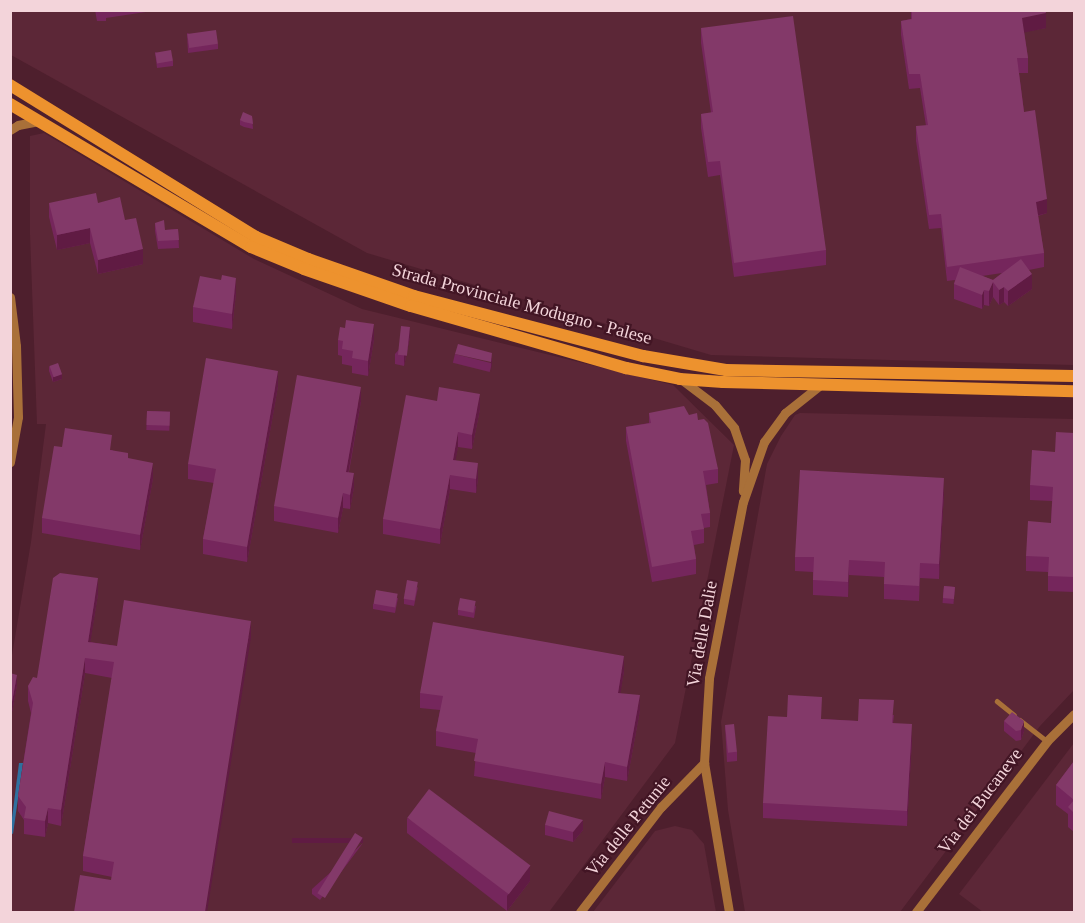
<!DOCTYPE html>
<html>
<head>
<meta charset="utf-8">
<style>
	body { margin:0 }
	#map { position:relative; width:1085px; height:923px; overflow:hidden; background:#4e1f2d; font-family:"Times New Roman",serif }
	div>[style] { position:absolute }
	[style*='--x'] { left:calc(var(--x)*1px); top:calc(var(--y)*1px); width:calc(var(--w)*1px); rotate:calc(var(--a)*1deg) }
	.built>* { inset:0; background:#5c2737 }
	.water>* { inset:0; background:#2f709f }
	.lane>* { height:4.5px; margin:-2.25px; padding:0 2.25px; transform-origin:2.25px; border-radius:2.25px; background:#a97039 }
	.street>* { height:9px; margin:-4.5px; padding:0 4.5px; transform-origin:4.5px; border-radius:4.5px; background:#a97039 }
	.secondary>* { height:12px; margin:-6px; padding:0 6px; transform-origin:6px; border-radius:6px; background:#ed922e }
	.wall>* { inset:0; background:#75265c; transform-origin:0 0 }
	.shaded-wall>* { inset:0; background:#601b43; transform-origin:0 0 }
	.building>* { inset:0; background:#833969; transform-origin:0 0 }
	span { translate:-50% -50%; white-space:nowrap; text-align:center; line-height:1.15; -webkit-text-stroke:4.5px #421524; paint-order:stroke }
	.street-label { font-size:18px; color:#f3d4da }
	.frame { position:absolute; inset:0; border:12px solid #f3d4da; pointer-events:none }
</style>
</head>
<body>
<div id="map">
	<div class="built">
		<i style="clip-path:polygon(10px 11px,1074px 11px,1074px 365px,711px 355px,367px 253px,11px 55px)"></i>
		<i style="clip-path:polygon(44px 133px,254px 259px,362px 309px,673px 385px,734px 445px,675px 743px,549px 912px,11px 912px,11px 661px,31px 542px,46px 424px,37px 424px,30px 234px,30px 136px)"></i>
		<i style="clip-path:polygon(800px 413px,1074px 419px,1074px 690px,1040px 726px,900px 912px,745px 912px,728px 810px,721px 722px,767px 464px,781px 436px,795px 415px)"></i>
		<i style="clip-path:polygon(1074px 743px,1074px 912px,983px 912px,959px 894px)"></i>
		<i style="clip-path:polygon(675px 826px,692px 830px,704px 844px,716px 912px,593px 912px,655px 831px)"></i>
	</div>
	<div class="water">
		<i style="clip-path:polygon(19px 763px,23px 763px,13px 834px,11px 833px,11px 826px)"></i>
	</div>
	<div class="lane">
		<i style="--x:997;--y:701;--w:22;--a:39"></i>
		<i style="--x:1020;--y:720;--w:34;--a:38"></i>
	</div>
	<div class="street">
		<i style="--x:10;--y:130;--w:9;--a:-32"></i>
		<i style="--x:18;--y:125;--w:21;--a:-11"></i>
		<i style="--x:10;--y:297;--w:49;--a:83"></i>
		<i style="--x:16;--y:346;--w:71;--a:88.4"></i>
		<i style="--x:18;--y:417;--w:46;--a:100.1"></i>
		<i style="--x:682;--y:380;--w:41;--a:37.1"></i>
		<i style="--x:715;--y:405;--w:30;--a:50"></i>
		<i style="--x:734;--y:428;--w:34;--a:71"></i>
		<i style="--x:745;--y:460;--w:31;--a:94"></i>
		<i style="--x:580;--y:912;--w:133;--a:-52.4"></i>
		<i style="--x:661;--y:807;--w:62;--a:-45.7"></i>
		<i style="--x:729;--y:912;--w:151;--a:-99.5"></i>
		<i style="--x:704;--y:763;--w:85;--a:-86.6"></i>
		<i style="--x:709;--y:678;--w:179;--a:-79.1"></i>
		<i style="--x:743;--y:502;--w:64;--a:-70.7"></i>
		<i style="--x:764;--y:442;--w:36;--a:-54"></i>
		<i style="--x:785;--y:413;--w:43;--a:-38.5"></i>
		<i style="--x:916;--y:912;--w:215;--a:-52.5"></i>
		<i style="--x:1047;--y:741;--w:38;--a:-45"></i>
	</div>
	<div class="secondary">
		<i style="--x:10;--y:85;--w:289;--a:31.7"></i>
		<i style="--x:256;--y:237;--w:56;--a:22.9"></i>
		<i style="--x:308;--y:259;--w:112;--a:19.2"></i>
		<i style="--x:414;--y:296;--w:237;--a:14.7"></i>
		<i style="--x:643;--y:356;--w:84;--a:9.6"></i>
		<i style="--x:726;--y:370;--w:348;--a:1"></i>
		<i style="--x:10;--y:104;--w:280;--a:30.7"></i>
		<i style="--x:251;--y:247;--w:57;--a:22.5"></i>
		<i style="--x:304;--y:269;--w:113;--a:19.1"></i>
		<i style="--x:411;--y:306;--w:224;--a:16.1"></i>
		<i style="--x:626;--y:368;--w:55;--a:11.5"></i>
		<i style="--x:680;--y:379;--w:43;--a:4"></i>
		<i style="--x:723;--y:382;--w:351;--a:1.5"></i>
	</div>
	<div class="wall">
		<i style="clip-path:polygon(95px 10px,159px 10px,106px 18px,106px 21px,97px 21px)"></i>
		<i style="clip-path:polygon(evenodd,911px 10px,1046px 28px,1024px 32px,1028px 58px,1028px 73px,1019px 73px,1024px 112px,1047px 213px,1038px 216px,1044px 253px,1044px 267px,1029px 270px,1032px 289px,1008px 306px,1004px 302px,999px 305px,993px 297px,989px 306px,984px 305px,982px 309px,954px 299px,954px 284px,955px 280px,947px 281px,941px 228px,929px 229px,916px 141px,916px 126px,926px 126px,920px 88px,909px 89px,901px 35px,901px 21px,911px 19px,911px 10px,1002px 273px,993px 280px,982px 276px,1002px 273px)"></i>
		<i style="clip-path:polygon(701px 28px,826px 250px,826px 265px,734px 277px,720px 175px,708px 177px,701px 128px,701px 114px,711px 113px,701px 43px)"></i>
		<i style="clip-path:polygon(187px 33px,218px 44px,218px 49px,188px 53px)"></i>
		<i style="clip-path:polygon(155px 52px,173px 61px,173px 66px,157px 68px)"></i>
		<i style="clip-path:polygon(252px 116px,253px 129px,244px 127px,240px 125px,240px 120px)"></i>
		<i style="clip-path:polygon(49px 203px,98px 203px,125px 220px,143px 264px,98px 274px,90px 243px,57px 250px,49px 217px)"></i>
		<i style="clip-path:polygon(155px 223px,165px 230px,178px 229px,179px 248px,158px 249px,155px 231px)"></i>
		<i style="clip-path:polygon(221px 280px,236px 293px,232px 329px,193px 322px,193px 307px)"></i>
		<i style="clip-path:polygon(410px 337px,404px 366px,395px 364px,395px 354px)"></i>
		<i style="clip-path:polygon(374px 339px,368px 376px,352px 373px,352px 366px,342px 364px,342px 356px,338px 355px,338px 340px)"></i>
		<i style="left:455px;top:354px;width:38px;height:9px;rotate:14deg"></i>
		<i style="clip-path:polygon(49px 366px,62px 379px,53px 382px,49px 371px)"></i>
		<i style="clip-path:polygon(278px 386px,247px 562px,203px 554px,203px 539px,214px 483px,188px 479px,188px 464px)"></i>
		<i style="clip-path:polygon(361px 401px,349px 472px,354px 487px,350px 509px,343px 508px,338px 533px,274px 521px,274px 506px)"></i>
		<i style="clip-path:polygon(437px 401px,480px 409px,472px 449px,458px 447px,455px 460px,478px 478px,476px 493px,450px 489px,440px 544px,383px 534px,383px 519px)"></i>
		<i style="left:147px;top:411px;width:23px;height:19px;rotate:2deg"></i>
		<i style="clip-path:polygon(649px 413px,689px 415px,698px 420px,718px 469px,718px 483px,706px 485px,710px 513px,710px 527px,704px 528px,704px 543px,694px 545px,696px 559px,696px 574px,652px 582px,626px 441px,626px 427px,649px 423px)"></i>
		<i style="clip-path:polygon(1074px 433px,1074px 592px,1048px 591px,1048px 572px,1026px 571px,1026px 556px,1051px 523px,1052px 501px,1030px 500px,1030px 485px,1055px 452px)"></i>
		<i style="clip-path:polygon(62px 447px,112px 450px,128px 459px,153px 478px,140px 550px,42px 533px,42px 518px)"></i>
		<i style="clip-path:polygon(944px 493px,939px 579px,920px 578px,919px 601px,884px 599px,884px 577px,849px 575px,848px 597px,813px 595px,813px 572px,795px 571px,795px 557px)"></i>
		<i style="left:944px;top:586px;width:11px;height:17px;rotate:5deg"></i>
		<i style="clip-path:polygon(418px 587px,414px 606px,404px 604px,404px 599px)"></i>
		<i style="clip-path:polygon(98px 594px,90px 642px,117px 646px,251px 637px,111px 880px,112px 877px,83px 871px,83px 856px,112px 678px,85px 673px,61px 826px,48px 823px,45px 837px,24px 834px,24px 820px,18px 811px,18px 796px,31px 713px,28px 701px,28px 686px,37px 678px)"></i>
		<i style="clip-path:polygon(398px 598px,395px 613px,373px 609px,373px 604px)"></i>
		<i style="clip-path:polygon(476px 606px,474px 618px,458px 615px,458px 610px)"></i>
		<i style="clip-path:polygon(624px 671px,620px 693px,640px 710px,627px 781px,605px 777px,601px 799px,474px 776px,476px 753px,436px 746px,436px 731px,440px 710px,420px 708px,420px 693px)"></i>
		<i style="clip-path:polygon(10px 673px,17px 685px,12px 712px,10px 712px)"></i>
		<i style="clip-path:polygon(894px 715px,893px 723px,912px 739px,907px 826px,763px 818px,763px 803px,822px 719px,858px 721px)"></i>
		<i style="clip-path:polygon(1004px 721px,1024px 731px,1021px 740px,1016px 741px,1004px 731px)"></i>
		<i style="clip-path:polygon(725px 725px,737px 752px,737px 761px,727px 762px)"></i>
		<i style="clip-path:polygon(1074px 761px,1074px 832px,1068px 827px,1068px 814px,1056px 805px,1056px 785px)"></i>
		<i style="clip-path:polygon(407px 818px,530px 881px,507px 911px,407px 833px)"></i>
		<i style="clip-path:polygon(545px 825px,583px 830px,573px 842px,545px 835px)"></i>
		<i style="clip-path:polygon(363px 843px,320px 900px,312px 894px,312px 889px)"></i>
	</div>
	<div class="shaded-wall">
		<i style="clip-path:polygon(1046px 13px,1046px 28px,1022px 33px,1022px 18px)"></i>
		<i style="clip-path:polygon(1047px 199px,1047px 213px,1036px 216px,1036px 202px)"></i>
		<i style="clip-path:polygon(90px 228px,90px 243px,57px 250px,57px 235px)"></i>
		<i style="clip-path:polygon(143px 249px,143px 264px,98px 274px,98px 260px)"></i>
		<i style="clip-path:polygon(1032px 274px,1032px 289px,1008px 306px,1008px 291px)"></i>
		<i style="clip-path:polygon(236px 278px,236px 293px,232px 329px,232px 314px)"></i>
		<i style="clip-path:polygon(993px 282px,993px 297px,989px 306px,989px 291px)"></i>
		<i style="clip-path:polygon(1004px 287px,1004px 302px,999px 305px,999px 290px)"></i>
		<i style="clip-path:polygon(984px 290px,984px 305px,982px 309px,982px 295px)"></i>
		<i style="clip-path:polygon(374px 324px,374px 339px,368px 376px,368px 361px)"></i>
		<i style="clip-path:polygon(410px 327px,410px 337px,404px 366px,404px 356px)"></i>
		<i style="clip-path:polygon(492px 353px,492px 363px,491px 372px,491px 362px)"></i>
		<i style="clip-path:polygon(278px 371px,278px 386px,247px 562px,247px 547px)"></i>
		<i style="clip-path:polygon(62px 374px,62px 379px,53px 382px,53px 377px)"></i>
		<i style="clip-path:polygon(361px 387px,361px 401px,346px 486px,346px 472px)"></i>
		<i style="clip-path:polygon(480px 394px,480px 409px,472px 449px,472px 435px)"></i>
		<i style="clip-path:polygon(458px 432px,458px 447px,453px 474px,453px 460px)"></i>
		<i style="clip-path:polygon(153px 463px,153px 478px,140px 550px,140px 535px)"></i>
		<i style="clip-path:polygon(478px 463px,478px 478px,476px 493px,476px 479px)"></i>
		<i style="clip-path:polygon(354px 473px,354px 487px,350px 509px,350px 495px)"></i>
		<i style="clip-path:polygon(450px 475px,450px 489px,440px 544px,440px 529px)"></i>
		<i style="clip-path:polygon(944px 478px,944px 493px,939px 579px,939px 564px)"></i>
		<i style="clip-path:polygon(343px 493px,343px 508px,338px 533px,338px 518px)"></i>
		<i style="clip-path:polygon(849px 560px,849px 575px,848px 597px,848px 582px)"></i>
		<i style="clip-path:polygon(98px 578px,98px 594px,88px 657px,88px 642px)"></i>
		<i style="clip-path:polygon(251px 621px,251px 637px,207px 912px,205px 912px)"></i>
		<i style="clip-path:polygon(624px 656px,624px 671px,618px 708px,618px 693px)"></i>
		<i style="clip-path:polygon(85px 658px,85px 673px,61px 826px,61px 810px)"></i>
		<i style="clip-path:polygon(17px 675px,17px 685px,12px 712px,12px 702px)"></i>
		<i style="clip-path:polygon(640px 695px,640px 710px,627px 781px,627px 767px)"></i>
		<i style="clip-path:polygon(1024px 721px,1024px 731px,1021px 740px,1021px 730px)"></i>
		<i style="clip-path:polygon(912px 724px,912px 739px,907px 826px,907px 811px)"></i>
		<i style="clip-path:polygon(605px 762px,605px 777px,601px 799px,601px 784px)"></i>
		<i style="clip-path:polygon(48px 808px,48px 823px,45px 837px,45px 821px)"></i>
		<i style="clip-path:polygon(583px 820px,583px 830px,573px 842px,573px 832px)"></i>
		<i style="left:363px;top:838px;width:5px;height:71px;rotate:90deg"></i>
		<i style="clip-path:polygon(530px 866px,530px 881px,507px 911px,507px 896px)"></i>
	</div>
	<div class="building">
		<i style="clip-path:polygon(912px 10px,1045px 10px,1046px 13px,1022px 18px,1028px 58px,1017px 58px,1024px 112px,1035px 110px,1047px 199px,1036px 202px,1044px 253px,947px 267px,941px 214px,929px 215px,916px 126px,928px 125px,920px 74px,909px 74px,901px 21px,912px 19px)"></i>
		<i style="clip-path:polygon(793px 16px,826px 250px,734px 263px,720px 161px,708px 162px,701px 114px,713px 112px,701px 28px)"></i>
		<i style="left:216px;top:30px;width:14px;height:29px;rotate:82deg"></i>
		<i style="left:171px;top:50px;width:11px;height:16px;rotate:80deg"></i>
		<i style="clip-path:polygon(243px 112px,252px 116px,253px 124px,244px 122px,240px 120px)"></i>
		<i style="clip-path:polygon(96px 193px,98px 203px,120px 197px,125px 220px,136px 218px,143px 249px,98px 260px,90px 228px,57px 235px,49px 203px)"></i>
		<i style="clip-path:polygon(164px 220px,165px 230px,178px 229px,179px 240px,158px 241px,155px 223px)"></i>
		<i style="clip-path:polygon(1021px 259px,1032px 274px,1008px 291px,1004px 287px,999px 290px,993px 282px,989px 291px,984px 290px,982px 295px,954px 284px,960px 267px,993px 280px)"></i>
		<i style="clip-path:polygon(222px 275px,236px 278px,232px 314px,193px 307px,200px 276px,221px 280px)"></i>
		<i style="clip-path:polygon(346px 320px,374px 324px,368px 361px,352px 358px,353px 351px,342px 349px,343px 341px,338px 340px,340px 327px,345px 328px)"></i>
		<i style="left:401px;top:326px;width:9px;height:29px;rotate:6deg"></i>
		<i style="clip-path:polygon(458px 344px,492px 353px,491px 362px,455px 354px)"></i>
		<i style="clip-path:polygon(206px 358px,278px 371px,247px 547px,203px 539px,216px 469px,188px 464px)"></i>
		<i style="left:58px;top:363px;width:12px;height:9px;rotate:70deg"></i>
		<i style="clip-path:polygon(297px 375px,361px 387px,346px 472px,354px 473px,350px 495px,343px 493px,338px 518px,274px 506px)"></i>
		<i style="clip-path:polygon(439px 387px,480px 394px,472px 435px,458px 432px,453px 460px,478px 463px,476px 479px,450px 475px,440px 529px,383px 519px,406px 395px,437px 401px)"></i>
		<i style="clip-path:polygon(684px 406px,689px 415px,697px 413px,698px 420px,704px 419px,708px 423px,718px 469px,703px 471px,710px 513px,701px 514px,704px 529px,691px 531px,696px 559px,652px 567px,626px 427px,651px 423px,649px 413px)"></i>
		<i style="left:147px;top:411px;width:23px;height:14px;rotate:2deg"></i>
		<i style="clip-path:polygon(65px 428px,112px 435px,110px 450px,128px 453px,128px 458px,153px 463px,140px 535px,42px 518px,54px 446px,62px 447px)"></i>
		<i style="clip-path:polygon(1056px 432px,1074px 433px,1074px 577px,1048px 576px,1049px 557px,1026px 556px,1028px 521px,1051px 523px,1053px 487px,1030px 485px,1032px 450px,1055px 452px)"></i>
		<i style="clip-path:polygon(800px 470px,944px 478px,939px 564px,920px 563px,919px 586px,884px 584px,885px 562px,849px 560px,848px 582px,813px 580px,814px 557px,795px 557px)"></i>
		<i style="clip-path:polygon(60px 573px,98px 578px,88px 642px,117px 646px,124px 600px,251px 621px,205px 912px,74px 912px,80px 875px,111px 880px,114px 862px,83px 856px,114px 662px,85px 658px,61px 810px,48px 808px,45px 821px,24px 818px,26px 807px,18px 796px,33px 703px,28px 686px,33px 677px,37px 678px,53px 578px)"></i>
		<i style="left:407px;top:580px;width:11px;height:19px;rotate:10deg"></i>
		<i style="left:944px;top:586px;width:11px;height:12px;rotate:5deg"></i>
		<i style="left:376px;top:590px;width:22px;height:14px;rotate:10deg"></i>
		<i style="left:460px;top:598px;width:16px;height:12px;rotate:11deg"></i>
		<i style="clip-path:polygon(433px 622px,624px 656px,618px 693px,640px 695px,627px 767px,605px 762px,601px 784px,474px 761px,478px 739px,436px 731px,443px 696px,420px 693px)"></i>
		<i style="clip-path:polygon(10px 673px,17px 675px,12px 702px,10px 702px)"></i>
		<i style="clip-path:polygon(788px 695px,822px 697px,821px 719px,858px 721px,859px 699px,894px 700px,892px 723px,912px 724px,907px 811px,763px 803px,768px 716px,787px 717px)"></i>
		<i style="clip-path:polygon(1012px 712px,1024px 721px,1021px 730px,1016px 731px,1004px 721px)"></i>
		<i style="left:734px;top:724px;width:28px;height:9px;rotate:84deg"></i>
		<i style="clip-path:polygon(1074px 761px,1074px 813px,1068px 807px,1074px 800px,1056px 785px)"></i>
		<i style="left:429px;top:789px;width:127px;height:36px;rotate:37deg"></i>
		<i style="clip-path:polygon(549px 811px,583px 820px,573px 832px,545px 825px)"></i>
		<i style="left:355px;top:833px;width:9px;height:71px;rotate:32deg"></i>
	</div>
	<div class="street-label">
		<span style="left:522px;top:304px;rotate:15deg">Strada Provinciale Modugno - Palese</span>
		<span style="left:702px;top:634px;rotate:-80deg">Via delle Dalie</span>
		<span style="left:980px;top:801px;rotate:-53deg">Via dei Bucaneve</span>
		<span style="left:628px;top:826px;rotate:-51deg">Via delle Petunie</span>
	</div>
	<div class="frame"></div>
</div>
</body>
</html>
